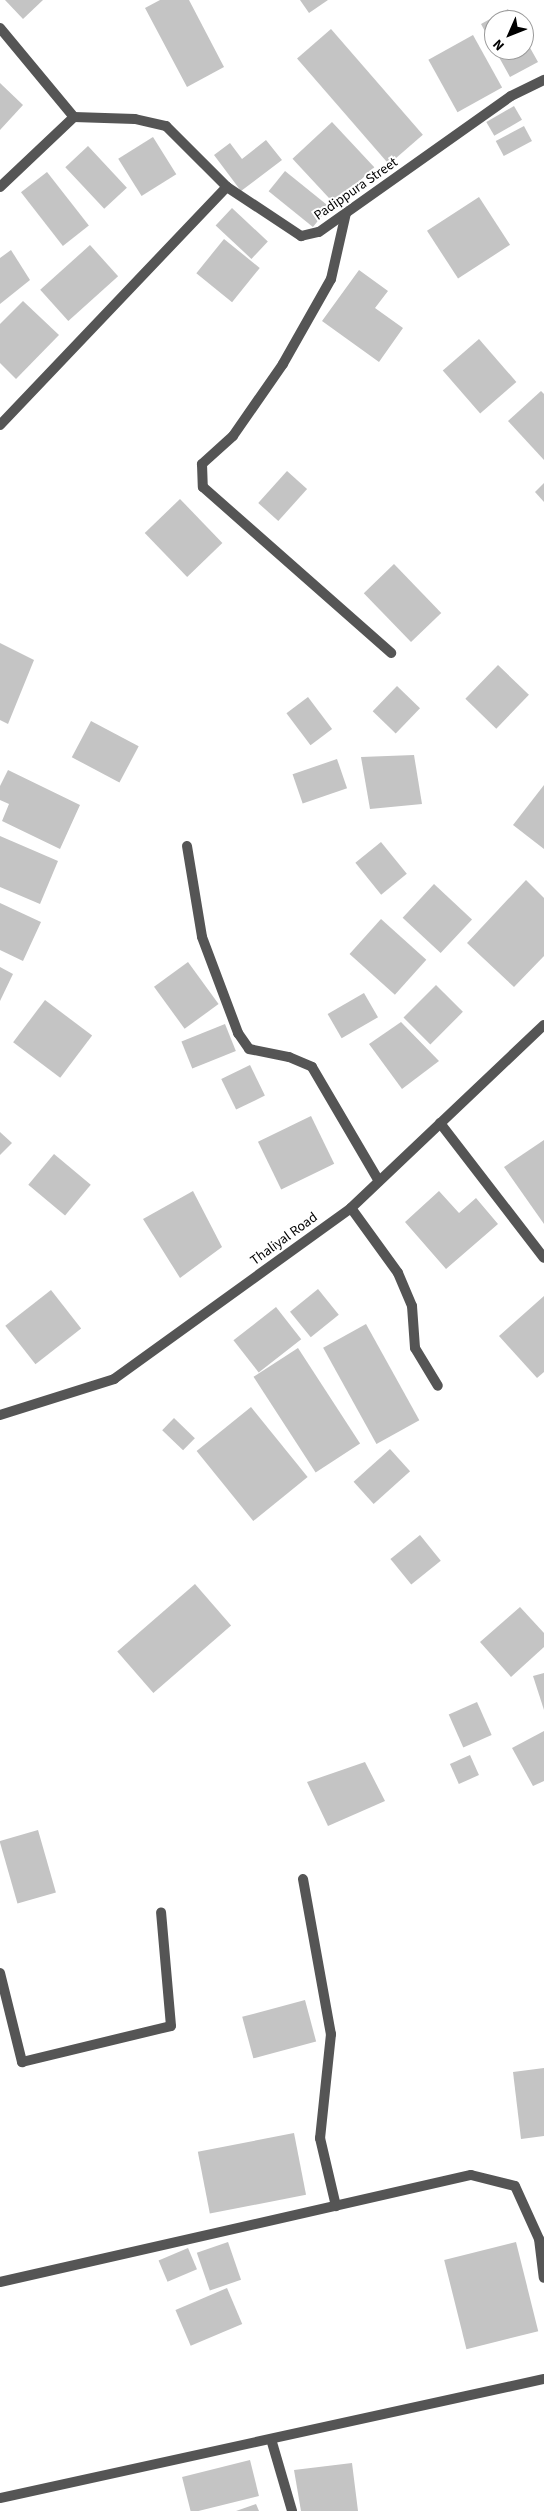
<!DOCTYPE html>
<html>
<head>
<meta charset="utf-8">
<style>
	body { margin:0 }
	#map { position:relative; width:544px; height:2511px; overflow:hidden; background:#fff; font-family:"Source Sans 3",sans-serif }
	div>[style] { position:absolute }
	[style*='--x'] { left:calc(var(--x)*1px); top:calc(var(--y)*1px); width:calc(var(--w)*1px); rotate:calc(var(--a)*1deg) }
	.building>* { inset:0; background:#c4c4c4; transform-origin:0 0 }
	.minor>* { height:10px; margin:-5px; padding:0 5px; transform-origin:5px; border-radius:5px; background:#555 }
	.tertiary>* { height:10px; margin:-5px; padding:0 5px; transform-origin:5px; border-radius:5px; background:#555 }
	span { translate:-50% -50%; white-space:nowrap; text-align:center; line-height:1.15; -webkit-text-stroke:4px #fff; paint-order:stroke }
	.street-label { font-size:14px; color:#000 }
	.north { position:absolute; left:484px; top:10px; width:50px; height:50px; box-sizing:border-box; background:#fff; border:1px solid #999; border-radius:50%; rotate:226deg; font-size:14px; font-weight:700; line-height:20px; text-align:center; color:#000 }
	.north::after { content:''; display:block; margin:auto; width:18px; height:22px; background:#000; clip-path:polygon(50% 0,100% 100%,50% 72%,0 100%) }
</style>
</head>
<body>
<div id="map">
	<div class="building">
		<i style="clip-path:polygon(5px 0,43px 0,23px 19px)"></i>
		<i style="clip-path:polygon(160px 0,189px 0,224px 67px,187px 87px,145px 8px)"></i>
		<i style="clip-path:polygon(300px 0,328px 0,309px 13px)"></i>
		<i style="clip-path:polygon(508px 9px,514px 20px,494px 20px,494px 48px,481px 24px)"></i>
		<i style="left:331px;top:29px;width:140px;height:45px;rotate:49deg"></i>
		<i style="left:473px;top:35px;width:60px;height:51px;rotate:61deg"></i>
		<i style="clip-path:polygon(524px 37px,538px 62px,510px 77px,495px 50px,524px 50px)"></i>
		<i style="clip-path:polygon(0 83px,23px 105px,0 130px)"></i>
		<i style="left:514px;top:106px;width:16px;height:32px;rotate:60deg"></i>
		<i style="left:332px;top:122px;width:62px;height:54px;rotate:47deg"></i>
		<i style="left:524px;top:126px;width:17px;height:32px;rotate:62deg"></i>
		<i style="left:153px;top:137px;width:44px;height:41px;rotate:58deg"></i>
		<i style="clip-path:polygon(266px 140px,282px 160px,241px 191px,214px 155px,230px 143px,242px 159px)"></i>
		<i style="left:88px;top:146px;width:57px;height:31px;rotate:47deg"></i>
		<i style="left:285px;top:171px;width:57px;height:26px;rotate:39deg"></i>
		<i style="left:47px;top:172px;width:68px;height:33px;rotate:52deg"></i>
		<i style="left:479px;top:197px;width:57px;height:62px;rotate:57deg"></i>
		<i style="left:232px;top:208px;width:49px;height:24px;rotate:43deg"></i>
		<i style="left:224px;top:239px;width:46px;height:44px;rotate:39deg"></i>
		<i style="left:90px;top:245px;width:42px;height:67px;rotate:48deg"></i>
		<i style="clip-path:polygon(11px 250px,30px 280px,0 304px,0 258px)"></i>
		<i style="clip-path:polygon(359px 270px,388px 291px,375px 308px,403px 328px,379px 362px,322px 321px)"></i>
		<i style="clip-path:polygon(23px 301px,59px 335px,16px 379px,0 363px,0 324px)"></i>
		<i style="left:479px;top:339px;width:57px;height:48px;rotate:49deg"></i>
		<i style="clip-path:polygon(541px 391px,544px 394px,544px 460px,508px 421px)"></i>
		<i style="left:287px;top:471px;width:27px;height:43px;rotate:42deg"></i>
		<i style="clip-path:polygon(544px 483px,544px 502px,535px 492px)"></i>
		<i style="left:180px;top:499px;width:61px;height:49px;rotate:46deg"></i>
		<i style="left:394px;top:564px;width:68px;height:42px;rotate:46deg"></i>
		<i style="clip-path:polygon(0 643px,34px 660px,8px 724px,0 720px)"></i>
		<i style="left:498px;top:665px;width:43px;height:47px;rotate:44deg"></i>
		<i style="left:397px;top:686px;width:32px;height:35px;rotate:44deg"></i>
		<i style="left:308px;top:697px;width:40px;height:27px;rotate:53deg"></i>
		<i style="left:91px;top:721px;width:54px;height:41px;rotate:28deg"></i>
		<i style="clip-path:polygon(414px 755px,422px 804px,370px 809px,361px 757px)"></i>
		<i style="left:337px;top:759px;width:31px;height:47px;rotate:71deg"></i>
		<i style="clip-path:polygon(8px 770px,80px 805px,60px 849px,2px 821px,9px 804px,0 800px,0 786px)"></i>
		<i style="clip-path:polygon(544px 785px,544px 849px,513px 825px)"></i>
		<i style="clip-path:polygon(0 836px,58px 861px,40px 904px,0 887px)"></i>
		<i style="left:381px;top:842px;width:41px;height:33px;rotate:51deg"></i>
		<i style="clip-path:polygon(526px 880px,544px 898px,544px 956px,514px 987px,467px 943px)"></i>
		<i style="left:434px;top:884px;width:52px;height:46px;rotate:43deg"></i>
		<i style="clip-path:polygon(0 903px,41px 922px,23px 961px,0 950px)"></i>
		<i style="left:381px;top:919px;width:61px;height:47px;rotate:42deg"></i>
		<i style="left:188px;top:962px;width:52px;height:42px;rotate:54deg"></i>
		<i style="clip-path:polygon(0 967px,13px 974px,0 1001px)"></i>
		<i style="left:436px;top:985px;width:38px;height:46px;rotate:45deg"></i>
		<i style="left:364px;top:993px;width:28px;height:42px;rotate:60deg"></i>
		<i style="left:45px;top:1000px;width:59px;height:53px;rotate:37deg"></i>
		<i style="clip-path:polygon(401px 1022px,439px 1061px,402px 1089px,369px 1044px)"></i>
		<i style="left:225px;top:1024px;width:29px;height:47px;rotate:68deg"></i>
		<i style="left:250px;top:1065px;width:34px;height:32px;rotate:64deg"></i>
		<i style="left:311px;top:1116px;width:53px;height:59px;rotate:64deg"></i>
		<i style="clip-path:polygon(0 1132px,12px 1143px,0 1155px)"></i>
		<i style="clip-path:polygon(544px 1140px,544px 1224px,504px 1167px)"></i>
		<i style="left:54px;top:1154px;width:48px;height:40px;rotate:40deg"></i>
		<i style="clip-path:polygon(193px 1191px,222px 1247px,180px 1278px,143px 1219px)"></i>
		<i style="clip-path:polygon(439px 1191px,459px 1213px,476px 1198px,498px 1224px,446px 1269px,405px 1222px)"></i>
		<i style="left:318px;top:1289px;width:33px;height:36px;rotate:51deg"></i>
		<i style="left:51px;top:1290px;width:49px;height:58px;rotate:52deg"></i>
		<i style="clip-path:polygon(544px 1296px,544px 1372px,537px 1378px,499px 1336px)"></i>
		<i style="left:276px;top:1307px;width:41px;height:54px;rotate:52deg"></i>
		<i style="left:366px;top:1324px;width:110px;height:49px;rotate:61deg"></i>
		<i style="left:298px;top:1348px;width:114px;height:53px;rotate:57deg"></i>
		<i style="left:251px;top:1407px;width:90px;height:70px;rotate:51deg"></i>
		<i style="left:174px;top:1418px;width:29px;height:17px;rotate:44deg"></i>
		<i style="left:390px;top:1449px;width:30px;height:49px;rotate:48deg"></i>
		<i style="left:420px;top:1535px;width:33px;height:38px;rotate:51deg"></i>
		<i style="left:195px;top:1584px;width:55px;height:103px;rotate:49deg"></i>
		<i style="clip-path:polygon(520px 1607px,544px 1633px,544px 1647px,511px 1677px,480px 1642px)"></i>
		<i style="clip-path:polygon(544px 1673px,544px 1710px,533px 1676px)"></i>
		<i style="left:477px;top:1702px;width:36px;height:31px;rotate:66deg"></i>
		<i style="clip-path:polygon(544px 1731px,544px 1781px,533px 1786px,512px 1748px)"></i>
		<i style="left:470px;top:1755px;width:22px;height:22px;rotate:66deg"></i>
		<i style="clip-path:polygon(365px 1762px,385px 1801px,328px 1826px,307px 1782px)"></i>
		<i style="left:38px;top:1830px;width:65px;height:40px;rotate:74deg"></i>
		<i style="left:305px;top:2000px;width:43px;height:65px;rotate:75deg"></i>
		<i style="clip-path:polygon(544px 2068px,544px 2136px,521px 2139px,513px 2072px)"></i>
		<i style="left:294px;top:2133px;width:63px;height:98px;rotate:79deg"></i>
		<i style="left:228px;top:2242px;width:40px;height:33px;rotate:71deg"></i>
		<i style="left:516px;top:2242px;width:92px;height:74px;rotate:76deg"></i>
		<i style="left:188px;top:2248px;width:23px;height:32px;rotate:67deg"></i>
		<i style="left:227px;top:2288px;width:39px;height:56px;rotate:67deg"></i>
		<i style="left:250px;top:2460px;width:37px;height:70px;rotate:76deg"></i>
		<i style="clip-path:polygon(352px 2463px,358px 2511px,301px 2511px,294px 2470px)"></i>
		<i style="clip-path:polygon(256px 2504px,259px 2511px,236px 2511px)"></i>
	</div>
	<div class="minor">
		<i style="--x:0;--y:28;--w:116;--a:50.3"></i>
		<i style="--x:74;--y:117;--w:61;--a:1.9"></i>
		<i style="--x:135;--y:119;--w:32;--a:13"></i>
		<i style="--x:166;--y:126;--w:86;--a:45"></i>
		<i style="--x:227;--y:187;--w:89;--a:33.5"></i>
		<i style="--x:301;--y:236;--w:18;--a:-13"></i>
		<i style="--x:319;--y:232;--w:235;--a:-35.3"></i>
		<i style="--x:511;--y:96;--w:37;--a:-26"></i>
		<i style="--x:0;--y:187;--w:102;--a:-43.4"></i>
		<i style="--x:346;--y:213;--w:68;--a:102.8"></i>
		<i style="--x:331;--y:279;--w:98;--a:119.5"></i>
		<i style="--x:283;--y:364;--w:88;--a:124.8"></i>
		<i style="--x:233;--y:436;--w:42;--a:137.9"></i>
		<i style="--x:202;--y:464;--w:23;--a:88"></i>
		<i style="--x:203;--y:487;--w:251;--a:41.4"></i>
		<i style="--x:0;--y:425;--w:329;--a:-46.4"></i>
		<i style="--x:187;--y:846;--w:92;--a:80.6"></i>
		<i style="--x:202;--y:937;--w:103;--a:69.4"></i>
		<i style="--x:238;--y:1033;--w:19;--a:55"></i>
		<i style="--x:249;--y:1049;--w:41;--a:11.3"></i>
		<i style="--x:289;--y:1057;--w:25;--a:23"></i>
		<i style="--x:312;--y:1067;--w:132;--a:59.6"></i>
		<i style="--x:440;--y:1123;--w:170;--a:52.4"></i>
		<i style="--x:351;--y:1208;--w:80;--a:54.1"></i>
		<i style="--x:398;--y:1273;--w:36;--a:67"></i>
		<i style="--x:412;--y:1306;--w:42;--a:85.9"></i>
		<i style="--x:415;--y:1348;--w:44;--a:58.8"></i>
		<i style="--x:303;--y:1879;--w:158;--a:79.8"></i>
		<i style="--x:331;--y:2034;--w:105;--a:96"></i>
		<i style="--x:320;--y:2138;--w:70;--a:76.8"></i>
		<i style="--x:0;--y:1973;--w:92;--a:76.1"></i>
		<i style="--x:22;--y:2062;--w:153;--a:-13.6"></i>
		<i style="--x:171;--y:2026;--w:114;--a:-95"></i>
		<i style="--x:0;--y:2282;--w:483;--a:-12.8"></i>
		<i style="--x:471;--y:2175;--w:45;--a:14"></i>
		<i style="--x:515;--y:2186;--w:58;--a:65.6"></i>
		<i style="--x:539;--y:2239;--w:39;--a:83"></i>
		<i style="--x:271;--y:2439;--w:75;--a:73.7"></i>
		<i style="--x:0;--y:2498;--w:557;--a:-12.34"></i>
	</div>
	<div class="tertiary">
		<i style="--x:0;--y:1415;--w:120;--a:-17.5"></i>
		<i style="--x:114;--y:1379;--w:292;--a:-35.8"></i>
		<i style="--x:351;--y:1208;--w:266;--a:-43.5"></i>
	</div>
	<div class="street-label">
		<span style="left:356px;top:189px;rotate:-35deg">Padippura Street</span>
		<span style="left:284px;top:1239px;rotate:-36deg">Thaliyal Road</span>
	</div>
	<div class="north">N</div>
</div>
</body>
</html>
